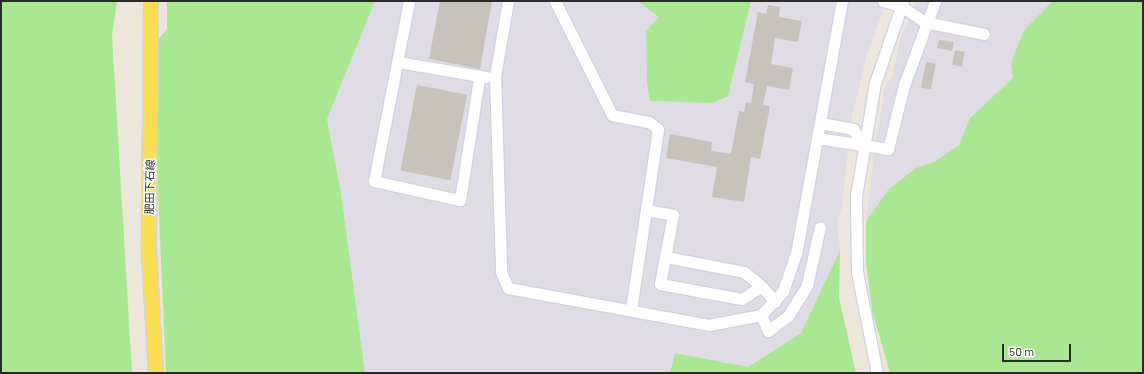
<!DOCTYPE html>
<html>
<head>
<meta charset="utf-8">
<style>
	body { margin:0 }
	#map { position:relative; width:1144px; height:374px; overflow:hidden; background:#ede6da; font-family:Barlow,"Noto Sans JP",sans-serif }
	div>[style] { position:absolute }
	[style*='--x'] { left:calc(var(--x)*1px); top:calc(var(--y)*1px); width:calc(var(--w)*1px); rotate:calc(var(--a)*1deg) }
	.industrial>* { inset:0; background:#dfdce5 }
	.green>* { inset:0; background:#aae793 }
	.building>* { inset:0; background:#c8c3ba; transform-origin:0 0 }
	.roads { filter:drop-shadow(1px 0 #d0d2e4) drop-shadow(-1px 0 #d0d2e4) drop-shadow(0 1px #d0d2e4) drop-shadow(0 -1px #d0d2e4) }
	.minor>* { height:11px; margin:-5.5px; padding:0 5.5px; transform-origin:5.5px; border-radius:5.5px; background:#fff }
	.major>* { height:14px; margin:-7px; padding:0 7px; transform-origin:7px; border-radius:7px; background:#f9de54 }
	span { translate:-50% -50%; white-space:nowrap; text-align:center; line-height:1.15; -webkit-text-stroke:3px #fff; paint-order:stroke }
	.street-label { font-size:11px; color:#2a2a2a }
	.frame { position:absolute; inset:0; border:2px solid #2a2a2a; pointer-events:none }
	.scale { position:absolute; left:1002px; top:344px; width:69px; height:18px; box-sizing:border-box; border:2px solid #2a2a2a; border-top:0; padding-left:5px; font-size:12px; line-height:14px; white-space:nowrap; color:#2a2a2a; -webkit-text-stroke:3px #fff; paint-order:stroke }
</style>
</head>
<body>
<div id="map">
	<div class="industrial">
		<i style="clip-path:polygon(375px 1px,886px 1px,866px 58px,851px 121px,842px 207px,837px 220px,840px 250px,801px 333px,748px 367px,675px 353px,670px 373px,365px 373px,341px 193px,327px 119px)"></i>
		<i style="clip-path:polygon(916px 1px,1053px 1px,1024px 30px,1011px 63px,1013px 78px,970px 118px,959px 145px,936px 161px,916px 168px,866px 222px,874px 153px,885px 87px,893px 76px,899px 43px)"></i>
	</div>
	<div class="green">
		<i style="clip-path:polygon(1px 1px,117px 1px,112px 35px,132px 373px,1px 373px)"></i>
		<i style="clip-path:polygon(167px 1px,375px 1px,327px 119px,341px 193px,365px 373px,166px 373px,158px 193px,155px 43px,167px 29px)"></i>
		<i style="clip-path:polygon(638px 1px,751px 1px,728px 96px,713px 103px,650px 101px,647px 83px,646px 31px,659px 17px)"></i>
		<i style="clip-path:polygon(1053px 1px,1143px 1px,1143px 373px,890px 373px,872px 310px,866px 263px,866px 222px,888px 190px,916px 168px,936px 161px,959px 145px,970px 118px,1013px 78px,1011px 63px,1024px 30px)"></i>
		<i style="clip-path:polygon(840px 250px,839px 297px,856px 373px,670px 373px,675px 353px,748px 367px,801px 333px)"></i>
	</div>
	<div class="building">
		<i style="clip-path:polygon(440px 1px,492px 1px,480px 69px,429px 59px)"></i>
		<i style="clip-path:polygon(768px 5px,780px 7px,779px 17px,802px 21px,798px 42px,775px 38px,771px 64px,793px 68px,789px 90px,767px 86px,763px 105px,770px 106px,760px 159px,751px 157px,744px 202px,712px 197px,717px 167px,666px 158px,670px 134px,712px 142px,711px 151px,731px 154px,739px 111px,744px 112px,746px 102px,751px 103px,754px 84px,745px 82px,758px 12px,766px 14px)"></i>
		<i style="clip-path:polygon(939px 40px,954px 42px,952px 51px,937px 48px)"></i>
		<i style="left:955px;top:50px;width:10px;height:15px;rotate:11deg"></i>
		<i style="left:926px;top:62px;width:10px;height:26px;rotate:11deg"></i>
		<i style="left:417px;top:85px;width:51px;height:87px;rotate:11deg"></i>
	</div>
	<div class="roads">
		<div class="minor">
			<i style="--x:409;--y:1;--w:183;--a:101"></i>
			<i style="--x:374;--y:181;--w:88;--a:12.5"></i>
			<i style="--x:460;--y:200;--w:123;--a:-81.1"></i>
			<i style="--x:508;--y:1;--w:76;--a:99.8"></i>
			<i style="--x:495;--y:76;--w:196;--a:88.2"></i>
			<i style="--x:501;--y:272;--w:17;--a:66"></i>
			<i style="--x:508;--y:288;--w:204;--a:10.4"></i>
			<i style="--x:709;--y:325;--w:53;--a:-10.9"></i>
			<i style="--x:761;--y:315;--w:33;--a:-47"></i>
			<i style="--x:783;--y:291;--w:39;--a:-71"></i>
			<i style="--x:796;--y:254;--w:257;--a:-79.7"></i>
			<i style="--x:555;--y:1;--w:127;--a:63.4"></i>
			<i style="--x:612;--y:115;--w:38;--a:11"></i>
			<i style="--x:649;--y:122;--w:11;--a:38"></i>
			<i style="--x:658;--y:129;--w:183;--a:98.5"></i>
			<i style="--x:883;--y:1;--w:19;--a:16"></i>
			<i style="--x:901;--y:6;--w:29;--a:34"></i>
			<i style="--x:925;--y:22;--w:60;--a:11.5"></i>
			<i style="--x:398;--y:62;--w:89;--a:9.7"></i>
			<i style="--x:820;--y:123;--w:34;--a:10"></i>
			<i style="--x:853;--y:129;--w:19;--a:58"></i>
			<i style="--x:817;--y:138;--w:72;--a:8.8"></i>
			<i style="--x:888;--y:149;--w:66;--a:-76"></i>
			<i style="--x:904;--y:85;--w:90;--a:-69.7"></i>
			<i style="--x:646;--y:210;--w:27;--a:10"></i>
			<i style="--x:673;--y:215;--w:70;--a:100.7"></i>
			<i style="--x:660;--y:284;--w:83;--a:10.4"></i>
			<i style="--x:742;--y:299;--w:23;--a:-34"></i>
			<i style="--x:761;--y:286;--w:21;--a:47"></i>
			<i style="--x:666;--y:257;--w:79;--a:10.9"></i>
			<i style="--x:744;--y:272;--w:22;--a:39"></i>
			<i style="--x:761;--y:315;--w:17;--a:66"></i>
			<i style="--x:768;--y:331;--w:25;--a:-37"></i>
			<i style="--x:788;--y:316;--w:36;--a:-58"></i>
			<i style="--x:807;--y:285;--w:59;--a:-77.4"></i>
			<i style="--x:877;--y:373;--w:103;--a:-101.2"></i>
			<i style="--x:857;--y:272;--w:76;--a:-90.8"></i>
			<i style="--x:856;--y:196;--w:115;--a:-80.5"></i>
			<i style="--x:875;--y:83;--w:87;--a:-71.1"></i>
		</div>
		<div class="major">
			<i style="--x:151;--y:1;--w:252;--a:90.5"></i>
			<i style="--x:149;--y:253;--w:120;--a:86.7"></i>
		</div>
	</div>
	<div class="street-label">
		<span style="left:150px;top:187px;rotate:-89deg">肥田下石線</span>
	</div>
	<div class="frame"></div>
	<div class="scale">50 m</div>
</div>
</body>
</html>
